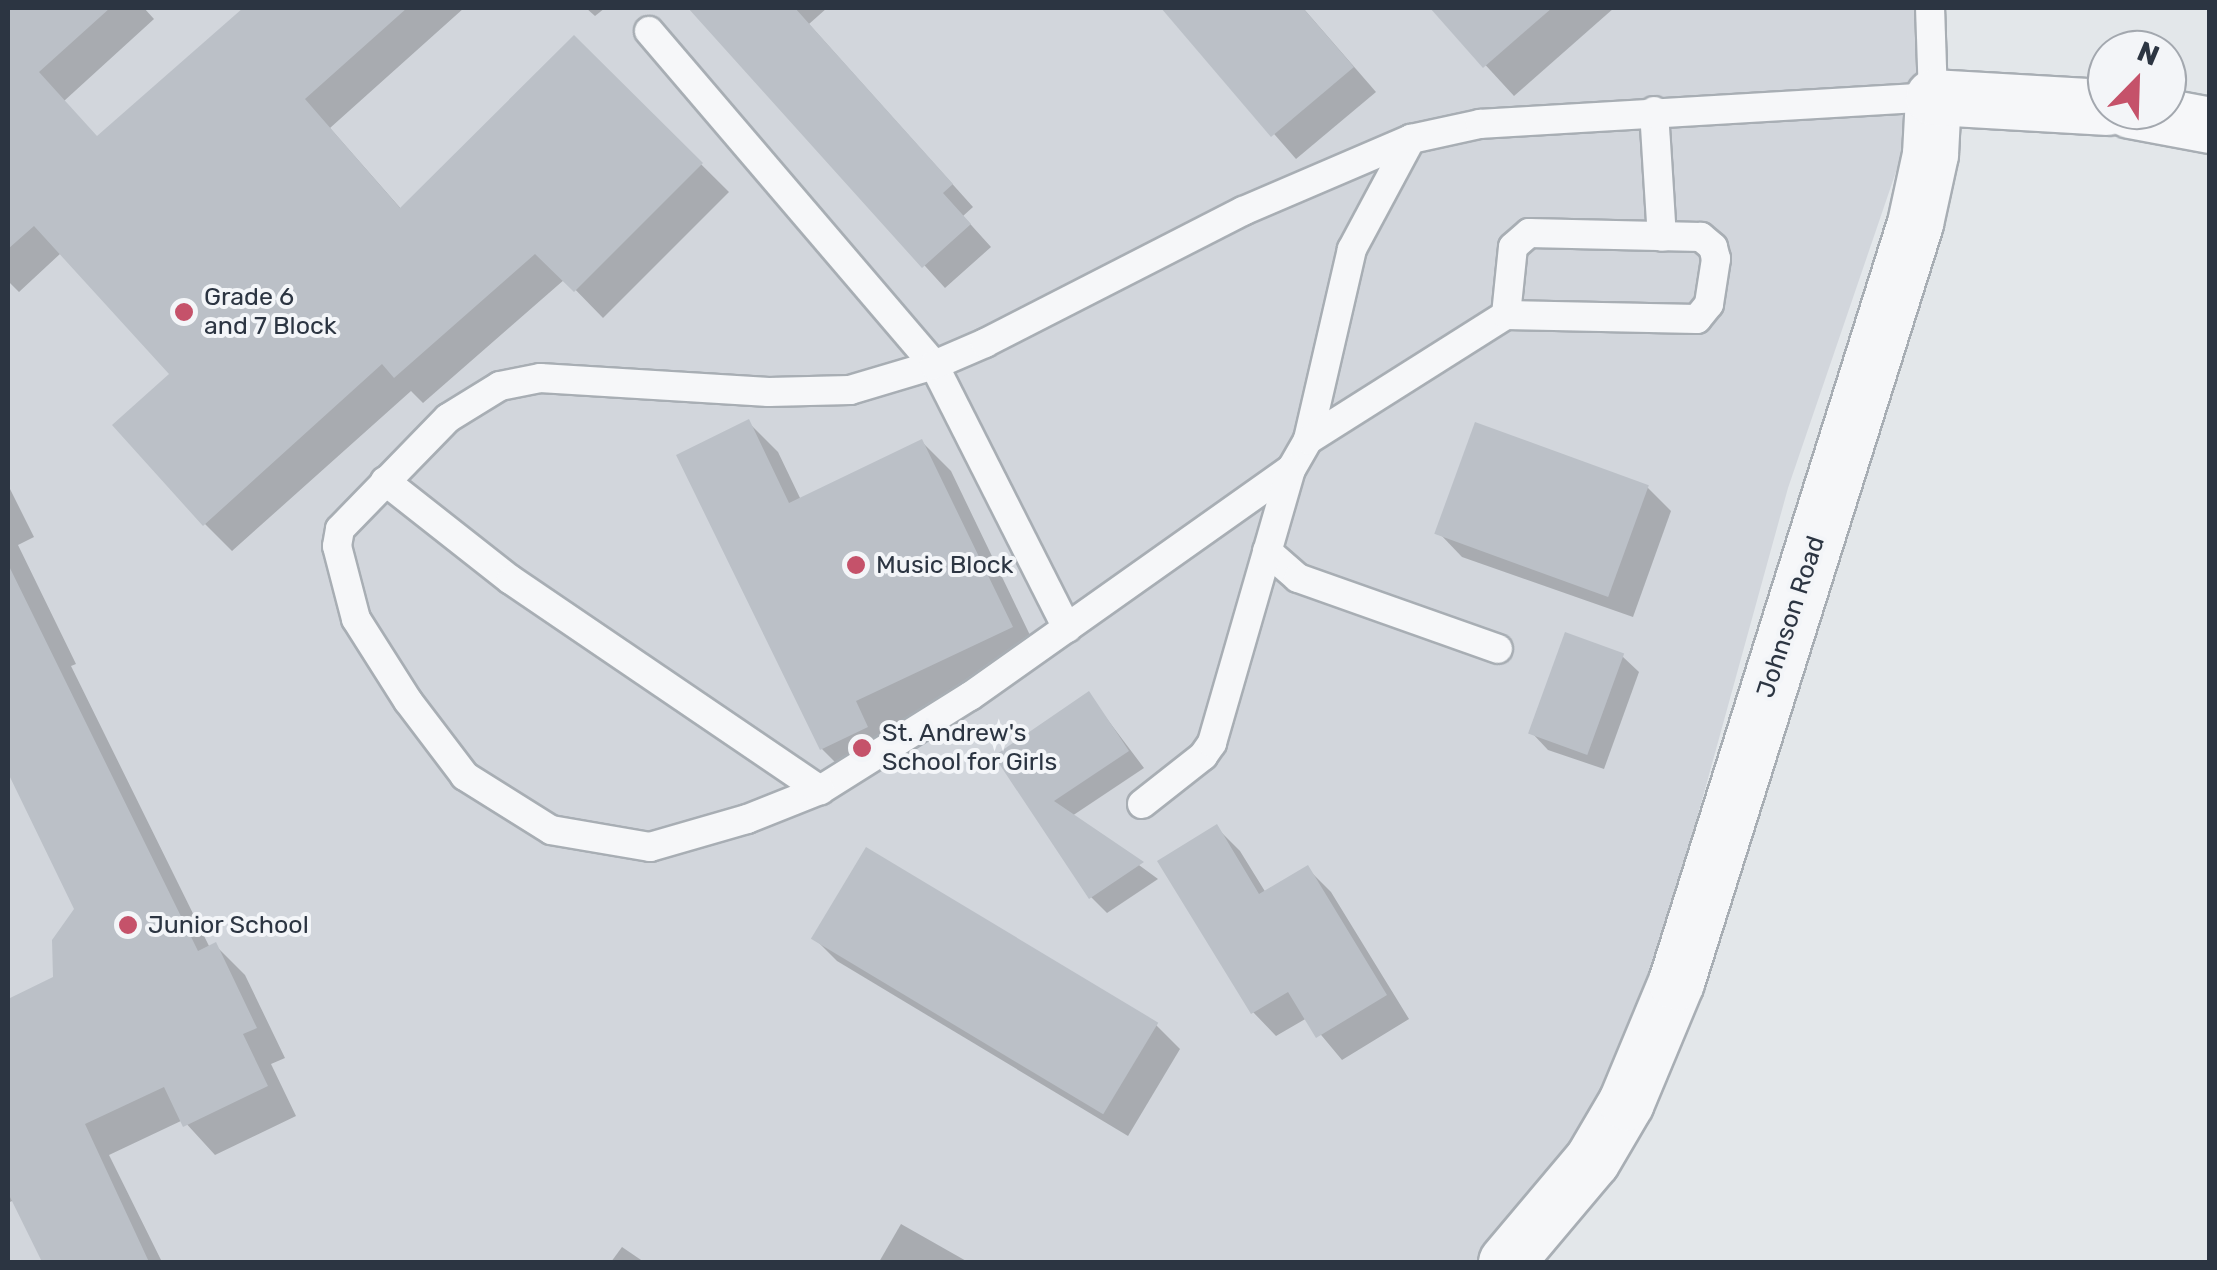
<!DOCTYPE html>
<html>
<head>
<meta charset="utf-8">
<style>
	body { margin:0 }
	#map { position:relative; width:2217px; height:1270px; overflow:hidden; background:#e3e7ea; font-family:Rubik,sans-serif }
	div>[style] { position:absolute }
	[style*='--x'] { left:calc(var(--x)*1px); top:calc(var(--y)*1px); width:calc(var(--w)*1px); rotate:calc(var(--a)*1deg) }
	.built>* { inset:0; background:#d2d6dc }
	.shadow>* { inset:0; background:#0003 }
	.building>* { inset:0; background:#bbc0c7; transform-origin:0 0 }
	.roads { filter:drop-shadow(2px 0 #a8aeb4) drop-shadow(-2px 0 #a8aeb4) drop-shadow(0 2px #a8aeb4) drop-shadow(0 -2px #a8aeb4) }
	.lane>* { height:28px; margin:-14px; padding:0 14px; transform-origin:14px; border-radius:14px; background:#f6f7f9 }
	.street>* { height:55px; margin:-27.5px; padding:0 27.5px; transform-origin:27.5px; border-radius:27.5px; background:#f6f7f9 }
	.dots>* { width:28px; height:28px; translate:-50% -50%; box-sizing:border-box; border:5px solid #f3f5f8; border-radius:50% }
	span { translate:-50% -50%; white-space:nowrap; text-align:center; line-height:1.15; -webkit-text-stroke:8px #f3f5f8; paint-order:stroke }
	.poi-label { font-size:25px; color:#2c3542 }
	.left { translate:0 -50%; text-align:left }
	.street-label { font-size:25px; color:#2c3542 }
	.frame { position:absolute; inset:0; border:10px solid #2c3542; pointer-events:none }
	.north { position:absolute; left:2087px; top:30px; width:100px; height:100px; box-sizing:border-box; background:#f3f5f8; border:2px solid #a3a8af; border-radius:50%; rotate:23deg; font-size:28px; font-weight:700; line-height:40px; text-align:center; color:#2c3542 }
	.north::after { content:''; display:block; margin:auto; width:35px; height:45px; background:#c5526a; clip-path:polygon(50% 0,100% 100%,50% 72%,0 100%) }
</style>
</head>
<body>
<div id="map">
	<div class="built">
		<i style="clip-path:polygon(8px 8px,1933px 8px,1914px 119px,1788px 488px,1645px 1007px,1580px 1130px,1476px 1262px,8px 1262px)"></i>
	</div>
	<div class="shadow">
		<i style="clip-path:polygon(8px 8px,144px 8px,154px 19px,64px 101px,98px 138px,260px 8px,464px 8px,330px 128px,402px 210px,574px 38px,729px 192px,603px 318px,565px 279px,423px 403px,411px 391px,232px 551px,205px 524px,172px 375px,61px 253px,19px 292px,8px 281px)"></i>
		<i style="clip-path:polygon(586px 8px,605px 8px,595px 16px)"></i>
		<i style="clip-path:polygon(691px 8px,827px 8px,809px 24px,973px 207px,963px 216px,991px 247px,945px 288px)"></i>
		<i style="clip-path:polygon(1164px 8px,1303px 8px,1376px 92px,1296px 159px)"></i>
		<i style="clip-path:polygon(1433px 8px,1614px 8px,1514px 96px)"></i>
		<i style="clip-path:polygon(748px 422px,778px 452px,801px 500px,922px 442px,951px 471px,1040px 656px,884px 731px,896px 757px,851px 778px,822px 749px)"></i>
		<i style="clip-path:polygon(8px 485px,34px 537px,18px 545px,76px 664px,71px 666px,210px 948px,215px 945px,245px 975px,285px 1058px,271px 1064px,296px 1116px,215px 1155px,183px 1120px,109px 1155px,162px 1262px,44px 1262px,14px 1200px,8px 1203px,8px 1014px,59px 1119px,77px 909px,8px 767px)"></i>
		<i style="clip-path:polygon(1647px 487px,1671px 511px,1633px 617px,1462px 557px,1439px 533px)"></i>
		<i style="clip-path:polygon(1622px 656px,1639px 672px,1604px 769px,1548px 750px,1532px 733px)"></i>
		<i style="clip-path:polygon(1089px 695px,1144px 768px,1072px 816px,1158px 879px,1107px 913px,1091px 897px,997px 756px)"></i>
		<i style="clip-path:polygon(1217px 828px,1240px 851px,1266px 893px,1307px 868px,1331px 892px,1409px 1019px,1342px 1060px,1307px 1018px,1276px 1036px,1253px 1012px)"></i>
		<i style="clip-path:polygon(814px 938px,1156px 1025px,1180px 1049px,1128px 1136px,837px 961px)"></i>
		<i style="clip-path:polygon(901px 1224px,968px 1262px,879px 1262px)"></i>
		<i style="clip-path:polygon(622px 1247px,644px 1262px,611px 1262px)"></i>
	</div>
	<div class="building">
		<i style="clip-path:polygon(8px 8px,110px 8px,39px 72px,97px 136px,243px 8px,407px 8px,305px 99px,400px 208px,574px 35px,703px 163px,574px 292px,535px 254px,394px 378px,382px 364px,203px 526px,112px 425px,169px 374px,34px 226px,8px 249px)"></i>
		<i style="clip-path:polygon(688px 8px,795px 8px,953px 184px,943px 193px,971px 224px,922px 268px)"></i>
		<i style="clip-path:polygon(1161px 8px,1303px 8px,1354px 67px,1271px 137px)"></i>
		<i style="clip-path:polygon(1430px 8px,1552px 8px,1483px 68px)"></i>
		<i style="clip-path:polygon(749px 419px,789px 503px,922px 439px,1013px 627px,856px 701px,868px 727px,820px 750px,676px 455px)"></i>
		<i style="left:1475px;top:422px;width:185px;height:119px;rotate:20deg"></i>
		<i style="clip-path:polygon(8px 564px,198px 951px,216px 942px,257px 1028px,243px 1034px,268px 1086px,183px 1127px,164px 1087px,85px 1124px,149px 1262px,42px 1262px,8px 1193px,8px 999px,53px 977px,52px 940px,74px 909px,8px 773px)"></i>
		<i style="left:1565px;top:632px;width:63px;height:108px;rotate:20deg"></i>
		<i style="clip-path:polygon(1089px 691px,1129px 751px,1054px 801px,1144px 862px,1089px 899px,994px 756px)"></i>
		<i style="clip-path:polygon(1217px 824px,1259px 894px,1308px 865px,1387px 995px,1316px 1038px,1288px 992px,1251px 1014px,1157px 861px)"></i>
		<i style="left:866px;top:847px;width:341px;height:107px;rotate:31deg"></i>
	</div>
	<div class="roads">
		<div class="lane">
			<i style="--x:649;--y:31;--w:439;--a:49.5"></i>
			<i style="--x:934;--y:365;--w:295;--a:63.2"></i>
			<i style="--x:1654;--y:111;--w:126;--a:86.4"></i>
			<i style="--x:1411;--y:139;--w:125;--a:118.2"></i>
			<i style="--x:1352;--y:249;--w:196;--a:103"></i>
			<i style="--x:1308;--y:440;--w:34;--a:120"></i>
			<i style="--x:1291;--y:469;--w:393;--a:144.7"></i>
			<i style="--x:970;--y:696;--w:177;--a:147.9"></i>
			<i style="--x:820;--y:790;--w:79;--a:158.3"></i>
			<i style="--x:747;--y:819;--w:101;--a:163.9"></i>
			<i style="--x:650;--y:847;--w:100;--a:-170.3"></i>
			<i style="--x:551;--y:830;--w:102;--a:-147.9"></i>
			<i style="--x:465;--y:776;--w:94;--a:-127.2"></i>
			<i style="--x:408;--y:701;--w:97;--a:-122.4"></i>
			<i style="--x:356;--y:619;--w:75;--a:-104.6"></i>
			<i style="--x:337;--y:546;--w:17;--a:-80"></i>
			<i style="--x:340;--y:529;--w:155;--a:-45.8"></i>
			<i style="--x:448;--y:418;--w:61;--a:-31.6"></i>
			<i style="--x:500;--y:386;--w:41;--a:-11.3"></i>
			<i style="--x:540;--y:378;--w:229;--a:3.5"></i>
			<i style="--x:769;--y:392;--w:81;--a:-1.4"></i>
			<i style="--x:850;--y:390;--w:88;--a:-16.6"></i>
			<i style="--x:934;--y:365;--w:56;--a:-23.3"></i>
			<i style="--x:985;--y:343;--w:290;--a:-27.1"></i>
			<i style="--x:1243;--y:211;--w:183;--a:-23.2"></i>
			<i style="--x:1411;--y:139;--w:71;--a:-12.3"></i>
			<i style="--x:1480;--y:124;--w:454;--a:-3.4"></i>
			<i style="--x:1933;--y:97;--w:89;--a:-91.9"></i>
			<i style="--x:1308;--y:440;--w:234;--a:-32.3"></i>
			<i style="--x:1506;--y:315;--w:191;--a:1.2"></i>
			<i style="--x:1697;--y:319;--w:19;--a:-51"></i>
			<i style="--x:1709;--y:304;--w:46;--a:-81.2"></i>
			<i style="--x:1716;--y:259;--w:12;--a:-104"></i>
			<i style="--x:1713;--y:247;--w:16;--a:-140"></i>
			<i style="--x:1701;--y:237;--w:172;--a:-178.7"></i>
			<i style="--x:1529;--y:233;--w:21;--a:139"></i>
			<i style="--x:1513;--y:247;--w:68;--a:95.9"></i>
			<i style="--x:385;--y:481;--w:160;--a:38.2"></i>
			<i style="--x:511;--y:580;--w:374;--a:34.2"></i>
			<i style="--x:1267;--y:551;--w:41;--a:41.1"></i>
			<i style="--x:1298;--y:578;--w:212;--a:19.5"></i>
			<i style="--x:1142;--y:804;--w:78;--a:-38.2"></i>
			<i style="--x:1203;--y:756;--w:16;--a:-55"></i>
			<i style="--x:1212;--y:743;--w:285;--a:-73.9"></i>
		</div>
		<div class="street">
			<i style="--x:2130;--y:110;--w:81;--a:10.6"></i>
			<i style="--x:1506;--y:1262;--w:133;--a:-49.9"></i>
			<i style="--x:1592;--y:1160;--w:67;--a:-59.6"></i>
			<i style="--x:1626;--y:1102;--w:130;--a:-67.4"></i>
			<i style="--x:1676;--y:982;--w:796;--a:-72.52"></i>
			<i style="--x:1915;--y:223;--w:71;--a:-77.7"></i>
			<i style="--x:1930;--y:154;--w:57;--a:-87"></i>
			<i style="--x:1933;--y:97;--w:174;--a:3.3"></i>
		</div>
	</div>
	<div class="dots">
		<i style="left:184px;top:312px;background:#c5526a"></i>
		<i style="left:856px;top:565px;background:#c5526a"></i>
		<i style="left:862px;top:748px;background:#c5526a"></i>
		<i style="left:128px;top:925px;background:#c5526a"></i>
	</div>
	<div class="poi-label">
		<span class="left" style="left:204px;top:312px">Grade 6<br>and 7 Block</span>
		<span class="left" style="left:876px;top:565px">Music Block</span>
		<span class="left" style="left:882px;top:748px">St. Andrew's<br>School for Girls</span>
		<span class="left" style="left:148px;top:925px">Junior School</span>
	</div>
	<div class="street-label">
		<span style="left:1791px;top:617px;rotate:-72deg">Johnson Road</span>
	</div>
	<div class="frame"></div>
	<div class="north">N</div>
</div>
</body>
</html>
